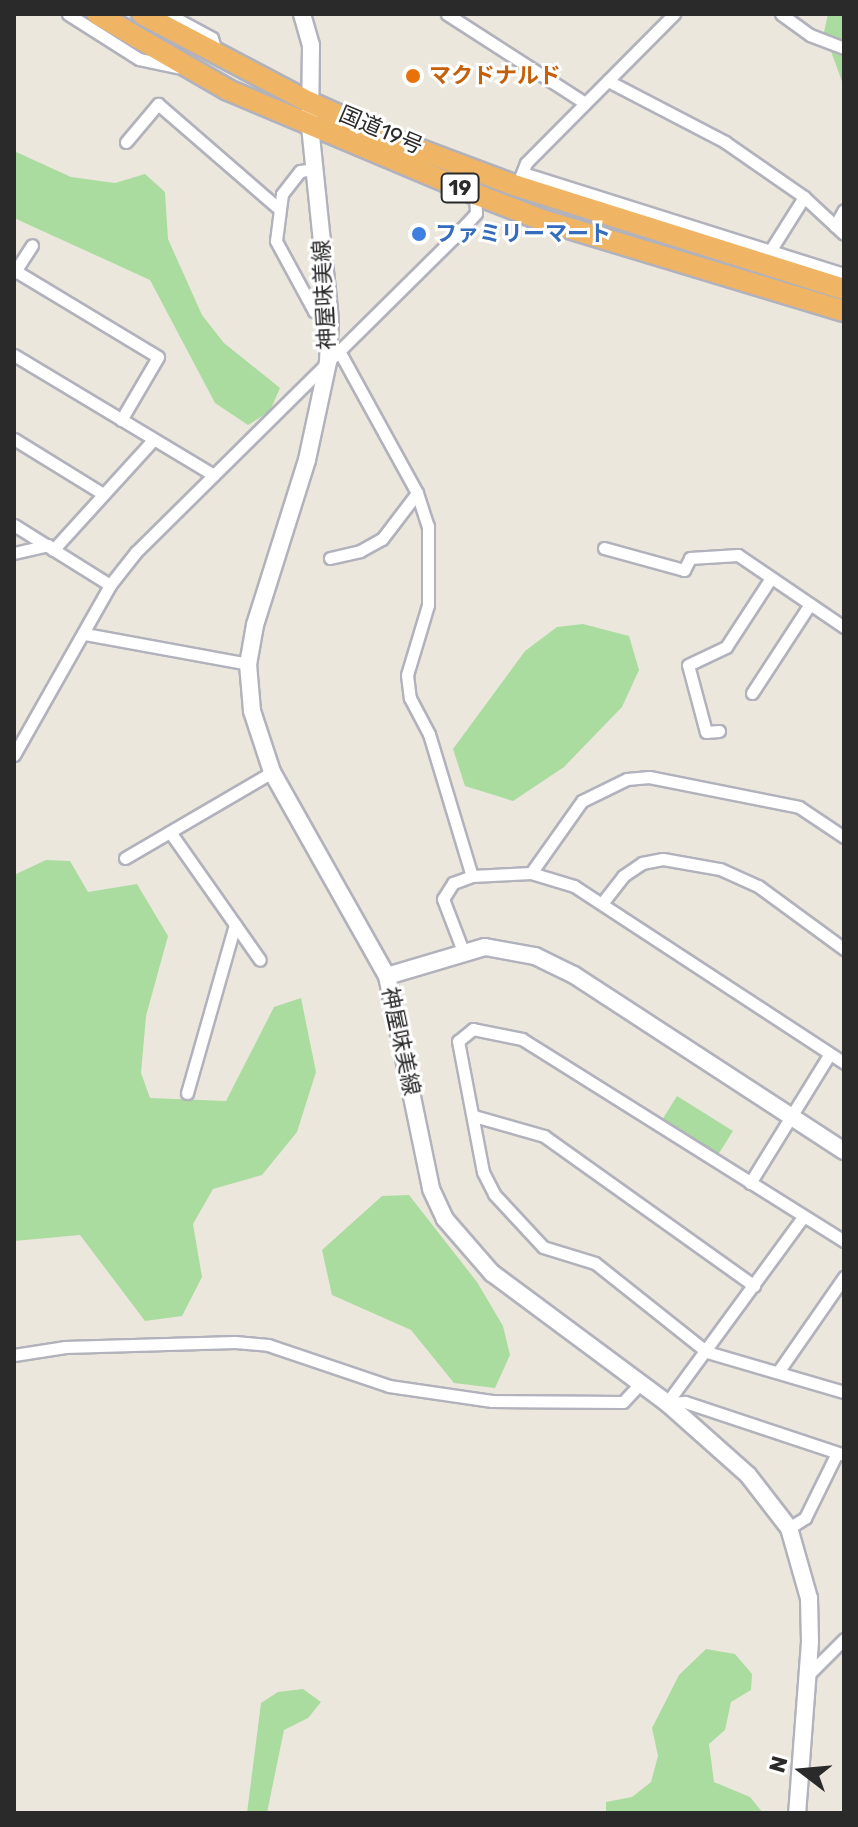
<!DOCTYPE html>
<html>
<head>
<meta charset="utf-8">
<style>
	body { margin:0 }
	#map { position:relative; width:858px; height:1827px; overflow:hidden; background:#ebe7dd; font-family:Rubik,"Noto Sans JP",sans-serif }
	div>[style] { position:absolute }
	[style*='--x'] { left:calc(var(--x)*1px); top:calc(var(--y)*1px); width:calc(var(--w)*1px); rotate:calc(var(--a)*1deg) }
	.green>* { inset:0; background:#abdc9f; transform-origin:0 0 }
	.roads { filter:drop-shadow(2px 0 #b1b2bc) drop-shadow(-2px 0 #b1b2bc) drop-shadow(0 2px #b1b2bc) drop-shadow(0 -2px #b1b2bc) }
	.street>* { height:11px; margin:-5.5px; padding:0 5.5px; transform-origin:5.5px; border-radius:5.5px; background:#fff }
	.secondary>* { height:16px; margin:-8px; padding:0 8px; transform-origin:8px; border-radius:8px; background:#fff }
	.highway>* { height:20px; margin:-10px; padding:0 10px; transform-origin:10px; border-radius:10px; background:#efb464 }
	.dots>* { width:22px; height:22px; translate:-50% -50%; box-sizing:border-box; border:4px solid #fff; border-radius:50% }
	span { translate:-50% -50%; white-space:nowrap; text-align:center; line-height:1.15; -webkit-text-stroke:6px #fff; paint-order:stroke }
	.shield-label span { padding:2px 6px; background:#fff; border:2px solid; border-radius:6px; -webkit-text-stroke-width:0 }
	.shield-label { font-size:20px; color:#2a2a2a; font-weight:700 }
	.food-label { font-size:22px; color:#c56008; font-weight:700 }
	.left { translate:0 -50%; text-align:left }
	.street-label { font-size:22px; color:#2a2a2a }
	.shop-label { font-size:22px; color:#366cbe; font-weight:700 }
	.frame { position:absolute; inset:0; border:16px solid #2a2a2a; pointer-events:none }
	.north { position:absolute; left:762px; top:1731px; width:80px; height:80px; -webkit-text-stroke:6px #fff; paint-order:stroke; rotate:286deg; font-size:22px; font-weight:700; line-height:32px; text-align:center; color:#2a2a2a }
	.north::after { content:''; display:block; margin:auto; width:28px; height:36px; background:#2a2a2a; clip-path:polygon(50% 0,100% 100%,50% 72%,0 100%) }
</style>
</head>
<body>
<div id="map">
	<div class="green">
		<i style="clip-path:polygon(828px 14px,844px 14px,844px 87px,824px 32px)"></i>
		<i style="clip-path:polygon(14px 151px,71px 177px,115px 183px,145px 174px,165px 192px,168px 239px,202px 315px,224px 343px,280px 388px,270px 411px,248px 425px,215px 403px,150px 280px,14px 218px)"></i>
		<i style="clip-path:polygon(583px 624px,629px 636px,639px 670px,622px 707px,564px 767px,513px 801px,465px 786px,453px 749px,525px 651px,557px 627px)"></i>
		<i style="clip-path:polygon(46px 860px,70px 861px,88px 892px,137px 884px,168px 936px,146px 1016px,141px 1073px,150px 1098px,226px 1101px,274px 1007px,301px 998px,316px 1072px,297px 1132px,262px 1175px,213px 1189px,193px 1224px,202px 1277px,182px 1316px,145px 1321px,80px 1235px,14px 1241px,14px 875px)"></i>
		<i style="left:677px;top:1096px;width:66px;height:27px;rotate:32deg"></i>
		<i style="clip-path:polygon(409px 1195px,477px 1282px,503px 1326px,510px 1355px,495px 1388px,454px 1383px,411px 1330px,332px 1295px,322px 1250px,382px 1196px)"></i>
		<i style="clip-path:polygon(706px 1649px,735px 1654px,752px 1674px,751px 1690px,731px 1702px,725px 1730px,709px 1744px,714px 1782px,750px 1797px,763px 1813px,606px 1813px,606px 1802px,632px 1797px,651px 1782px,658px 1756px,652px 1728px,679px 1675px)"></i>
		<i style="clip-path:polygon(303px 1689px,321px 1702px,308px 1718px,284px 1730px,267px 1813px,247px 1813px,261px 1703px,278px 1692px)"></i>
	</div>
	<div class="roads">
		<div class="street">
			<i style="--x:68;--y:14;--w:84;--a:32.4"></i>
			<i style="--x:139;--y:59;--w:40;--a:12"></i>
			<i style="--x:168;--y:14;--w:50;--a:28.6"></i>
			<i style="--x:212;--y:38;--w:17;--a:73"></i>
			<i style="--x:447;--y:14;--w:164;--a:32.8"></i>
			<i style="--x:781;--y:14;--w:36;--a:36"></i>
			<i style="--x:810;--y:35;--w:36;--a:21"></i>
			<i style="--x:608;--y:81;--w:132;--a:27.5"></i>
			<i style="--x:725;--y:142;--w:96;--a:34.8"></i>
			<i style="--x:804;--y:197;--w:54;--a:42.8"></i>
			<i style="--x:126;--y:142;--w:50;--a:-49.9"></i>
			<i style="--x:158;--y:104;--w:159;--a:40.9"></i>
			<i style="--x:314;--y:169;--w:14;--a:172"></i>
			<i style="--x:300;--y:171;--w:29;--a:128"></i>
			<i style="--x:282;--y:194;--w:47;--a:97.3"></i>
			<i style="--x:276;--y:241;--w:80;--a:61.5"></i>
			<i style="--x:314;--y:311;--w:18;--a:27"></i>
			<i style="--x:523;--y:173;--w:337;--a:17.5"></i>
			<i style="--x:520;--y:178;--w:16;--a:-68"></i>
			<i style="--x:526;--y:163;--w:210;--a:-45.2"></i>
			<i style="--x:835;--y:226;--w:18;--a:-61"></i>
			<i style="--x:770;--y:251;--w:64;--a:-57.8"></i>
			<i style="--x:14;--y:270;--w:168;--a:31.1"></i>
			<i style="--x:158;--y:357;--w:73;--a:120.4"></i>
			<i style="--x:14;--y:273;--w:33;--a:-57"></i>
			<i style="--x:339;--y:351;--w:162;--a:61.2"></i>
			<i style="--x:417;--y:493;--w:35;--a:72"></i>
			<i style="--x:428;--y:526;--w:79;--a:90"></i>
			<i style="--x:428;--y:605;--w:73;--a:106.7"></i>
			<i style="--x:407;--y:675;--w:23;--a:83"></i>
			<i style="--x:410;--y:698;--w:41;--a:62.2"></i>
			<i style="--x:429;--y:734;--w:148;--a:73.2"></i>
			<i style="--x:14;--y:355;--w:233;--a:31"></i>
			<i style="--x:14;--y:439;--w:105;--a:31.7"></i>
			<i style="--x:14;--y:525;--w:113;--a:32"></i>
			<i style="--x:604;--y:548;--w:83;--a:15.4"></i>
			<i style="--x:684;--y:570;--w:13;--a:-63"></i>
			<i style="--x:690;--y:558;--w:48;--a:-3.6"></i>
			<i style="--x:738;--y:555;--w:128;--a:34.2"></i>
			<i style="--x:53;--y:550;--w:149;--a:-47.7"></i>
			<i style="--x:14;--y:553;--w:35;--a:-13"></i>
			<i style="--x:330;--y:558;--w:31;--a:-13"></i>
			<i style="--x:360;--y:551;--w:25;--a:-29"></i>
			<i style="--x:382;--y:539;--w:58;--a:-52.7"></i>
			<i style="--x:85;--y:634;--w:166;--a:10.4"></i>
			<i style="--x:752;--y:693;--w:106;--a:-56.9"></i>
			<i style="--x:719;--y:731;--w:13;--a:176"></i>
			<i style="--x:706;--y:732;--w:69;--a:-105"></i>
			<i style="--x:688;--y:665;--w:42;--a:-25.3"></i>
			<i style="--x:726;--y:647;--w:82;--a:-56.9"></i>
			<i style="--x:14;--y:755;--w:195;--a:-60.5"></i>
			<i style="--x:110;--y:585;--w:42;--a:-51.8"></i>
			<i style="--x:136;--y:552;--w:445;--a:-44.7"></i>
			<i style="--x:452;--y:239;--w:35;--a:-47"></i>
			<i style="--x:476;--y:213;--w:19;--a:-93"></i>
			<i style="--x:170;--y:832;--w:156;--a:54.9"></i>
			<i style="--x:125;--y:858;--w:170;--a:-30.3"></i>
			<i style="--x:531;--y:873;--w:88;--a:-54.7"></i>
			<i style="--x:582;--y:801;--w:50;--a:-26.1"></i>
			<i style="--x:627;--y:779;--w:22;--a:-5"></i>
			<i style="--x:649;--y:777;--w:153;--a:11.3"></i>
			<i style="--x:799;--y:807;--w:54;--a:33.7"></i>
			<i style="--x:603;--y:902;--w:33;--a:-52"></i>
			<i style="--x:623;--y:876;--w:23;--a:-34"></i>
			<i style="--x:642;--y:863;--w:21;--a:-11"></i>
			<i style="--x:663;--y:859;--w:58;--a:10"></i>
			<i style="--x:720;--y:869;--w:42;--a:24.1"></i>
			<i style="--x:758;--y:886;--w:107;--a:36.2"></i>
			<i style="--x:463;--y:951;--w:56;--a:-111"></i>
			<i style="--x:443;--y:899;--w:19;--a:-58"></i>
			<i style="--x:453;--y:883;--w:20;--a:-20"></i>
			<i style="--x:472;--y:876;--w:59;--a:-2.9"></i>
			<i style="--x:531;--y:873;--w:45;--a:16.8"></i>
			<i style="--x:574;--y:886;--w:323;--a:33.2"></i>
			<i style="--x:187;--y:1093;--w:175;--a:-74.1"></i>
			<i style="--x:474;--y:1116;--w:73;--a:15.9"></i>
			<i style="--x:544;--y:1136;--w:258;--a:35.5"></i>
			<i style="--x:750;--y:1183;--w:150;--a:-58.3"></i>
			<i style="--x:803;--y:1217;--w:230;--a:126.2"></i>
			<i style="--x:667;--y:1403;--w:18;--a:-3"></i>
			<i style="--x:685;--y:1402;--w:168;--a:18.4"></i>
			<i style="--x:844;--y:1241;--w:380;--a:-147.9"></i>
			<i style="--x:522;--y:1039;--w:50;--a:-168.5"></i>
			<i style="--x:473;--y:1029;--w:19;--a:141"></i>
			<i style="--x:458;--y:1041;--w:133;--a:79.2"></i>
			<i style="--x:483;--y:1172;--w:25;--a:63"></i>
			<i style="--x:494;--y:1194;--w:72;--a:47.2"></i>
			<i style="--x:543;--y:1247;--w:54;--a:17.1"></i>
			<i style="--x:595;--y:1263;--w:143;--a:38.5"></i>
			<i style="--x:707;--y:1352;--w:143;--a:16.3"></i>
			<i style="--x:14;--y:1355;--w:52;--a:-8.9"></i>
			<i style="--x:65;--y:1347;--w:170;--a:-1.7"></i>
			<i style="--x:235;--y:1342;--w:33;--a:5"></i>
			<i style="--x:268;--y:1345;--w:128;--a:18.7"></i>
			<i style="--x:389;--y:1386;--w:104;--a:8.3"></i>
			<i style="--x:492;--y:1401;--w:131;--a:0.4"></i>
			<i style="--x:623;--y:1402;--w:23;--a:-47"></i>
			<i style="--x:778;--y:1372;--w:116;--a:-55.2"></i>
			<i style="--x:789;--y:1528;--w:19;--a:-32"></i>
			<i style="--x:805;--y:1518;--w:72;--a:-63.8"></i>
			<i style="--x:810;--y:1673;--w:48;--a:-45"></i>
		</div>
		<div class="secondary">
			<i style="--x:302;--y:14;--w:32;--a:74"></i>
			<i style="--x:311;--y:45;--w:81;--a:90.7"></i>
			<i style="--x:310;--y:126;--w:194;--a:84.1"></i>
			<i style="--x:330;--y:319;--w:43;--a:92.7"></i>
			<i style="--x:328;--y:362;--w:100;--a:102.1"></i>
			<i style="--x:307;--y:460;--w:173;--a:107.5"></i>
			<i style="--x:255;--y:625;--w:40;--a:100"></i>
			<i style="--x:248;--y:664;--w:47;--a:85.1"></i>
			<i style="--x:252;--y:711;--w:64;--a:71.8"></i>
			<i style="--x:272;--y:772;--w:234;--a:60.6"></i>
			<i style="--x:387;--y:976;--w:217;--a:78.3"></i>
			<i style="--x:431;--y:1189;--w:33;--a:65"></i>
			<i style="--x:445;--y:1219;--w:72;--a:49"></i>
			<i style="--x:492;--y:1273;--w:218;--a:36.6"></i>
			<i style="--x:667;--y:1403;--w:108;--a:41.6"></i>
			<i style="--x:748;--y:1475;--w:67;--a:52.3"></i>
			<i style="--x:789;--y:1528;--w:73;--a:74.1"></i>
			<i style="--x:809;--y:1598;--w:44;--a:88.7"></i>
			<i style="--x:810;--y:1642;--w:171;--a:94.3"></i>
			<i style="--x:387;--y:976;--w:102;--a:-16.5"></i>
			<i style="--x:485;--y:947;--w:51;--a:10.2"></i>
			<i style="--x:535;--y:956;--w:43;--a:26"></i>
			<i style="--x:574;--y:975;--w:322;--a:33.1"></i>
		</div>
		<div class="highway">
			<i style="--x:97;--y:14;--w:151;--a:30.1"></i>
			<i style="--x:228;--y:90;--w:268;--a:22.8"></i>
			<i style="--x:475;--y:194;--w:72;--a:21.2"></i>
			<i style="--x:542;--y:220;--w:315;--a:16.8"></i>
			<i style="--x:142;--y:14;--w:189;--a:27.8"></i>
			<i style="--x:309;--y:102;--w:96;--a:23.9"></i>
			<i style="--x:397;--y:141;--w:128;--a:20.6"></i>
			<i style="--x:517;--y:186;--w:343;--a:17.5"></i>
		</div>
	</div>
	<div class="dots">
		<i style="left:413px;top:76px;background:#e8710a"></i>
		<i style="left:419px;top:234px;background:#3f7fe0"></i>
	</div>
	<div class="shield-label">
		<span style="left:460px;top:188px">19</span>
	</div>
	<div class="food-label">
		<span class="left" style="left:429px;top:76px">マクドナルド</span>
	</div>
	<div class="street-label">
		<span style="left:381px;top:130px;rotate:23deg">国道19号</span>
		<span style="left:324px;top:295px;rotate:-93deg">神屋味美線</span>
		<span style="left:401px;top:1041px;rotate:78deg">神屋味美線</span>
	</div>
	<div class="shop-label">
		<span class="left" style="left:435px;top:234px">ファミリーマート</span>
	</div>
	<div class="frame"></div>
	<div class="north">N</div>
</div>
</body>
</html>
